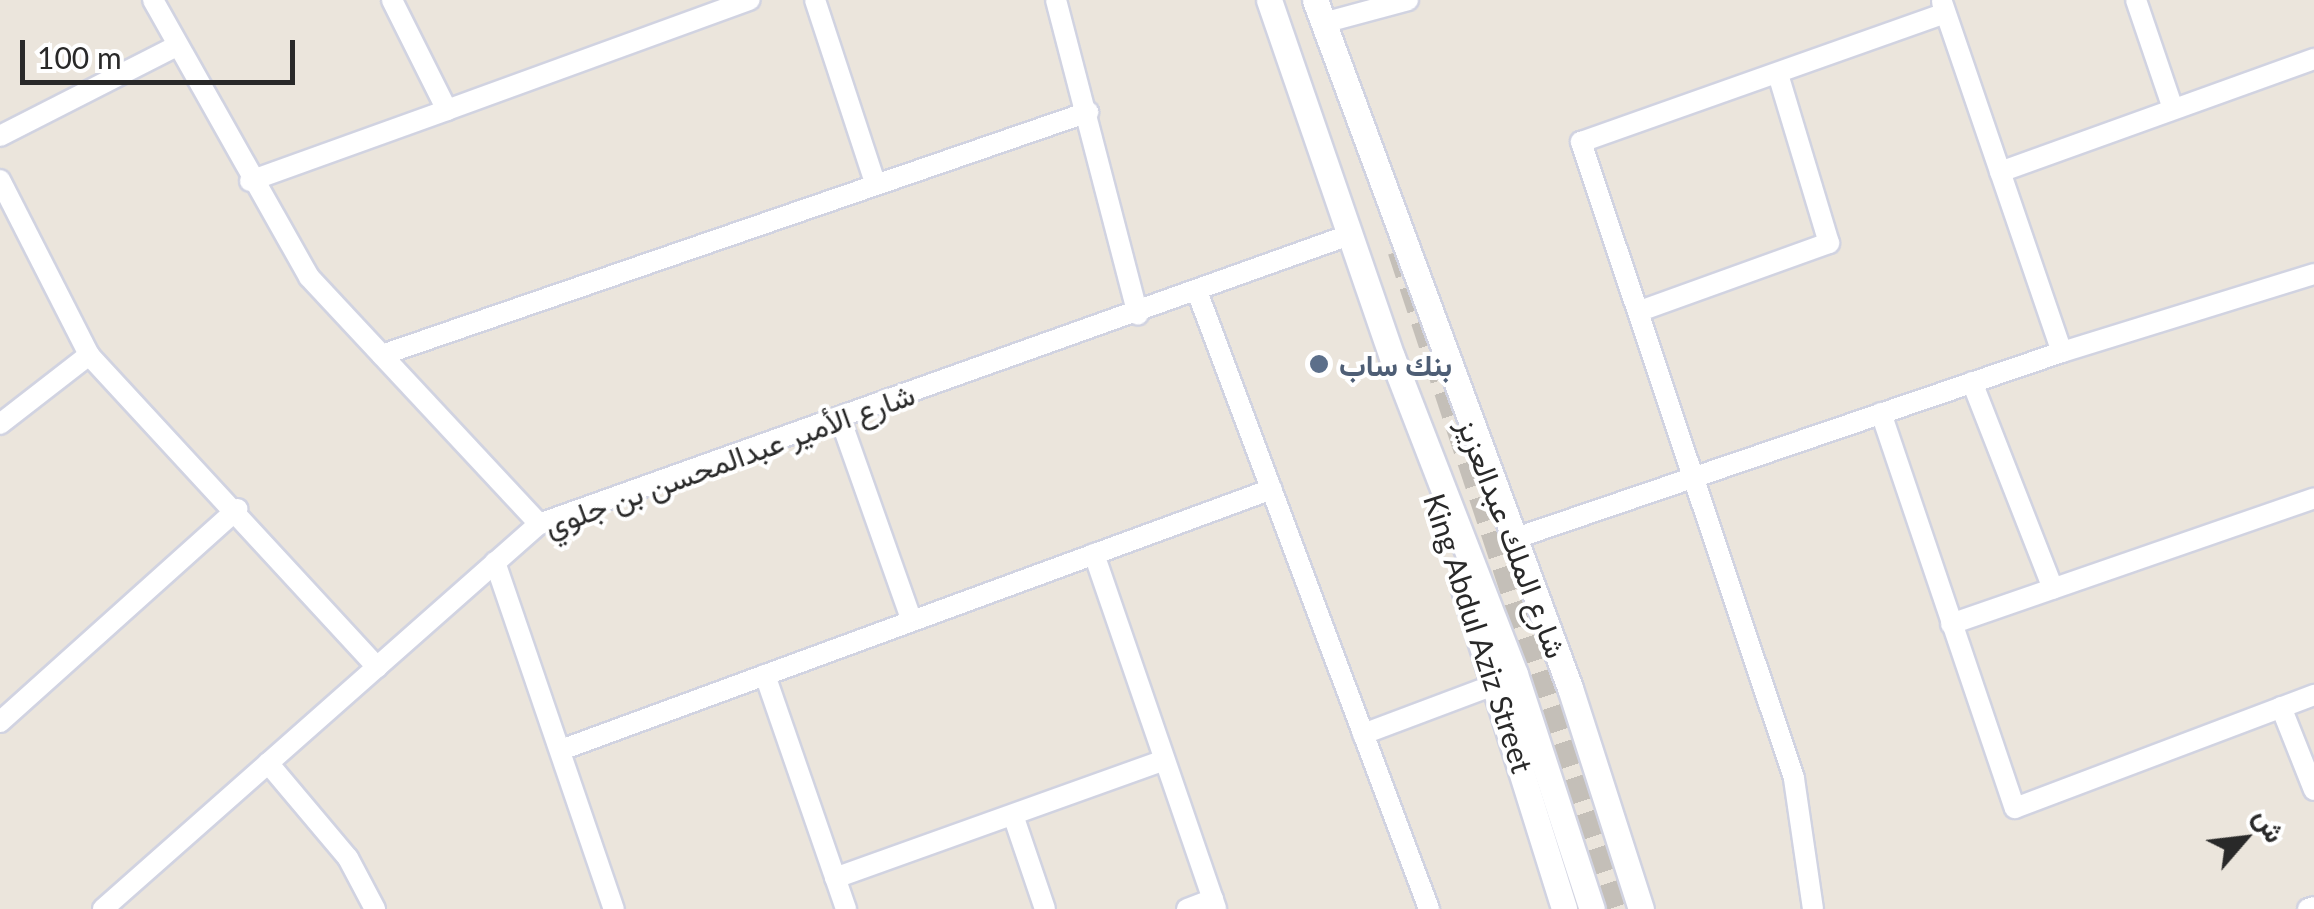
<!DOCTYPE html>
<html>
<head>
<meta charset="utf-8">
<style>
	body { margin:0 }
	#map { position:relative; width:2314px; height:909px; overflow:hidden; background:#ebe5dc; font-family:Lato,Vazirmatn,sans-serif }
	div>[style] { position:absolute }
	[style*='--x'] { left:calc(var(--x)*1px); top:calc(var(--y)*1px); width:calc(var(--w)*1px); rotate:calc(var(--a)*1deg) }
	.tertiary-tunnel>* { height:25px; margin-top:-12.5px; transform-origin:0; background:repeating-linear-gradient(90deg,#c4bfb8 0 25px,transparent 0 37px) }
	.roads { filter:drop-shadow(2px 0 #d1d3e1) drop-shadow(-2px 0 #d1d3e1) drop-shadow(0 2px #d1d3e1) drop-shadow(0 -2px #d1d3e1) }
	.minor>* { height:20px; margin:-10px; padding:0 10px; transform-origin:10px; border-radius:10px; background:#fff }
	.tertiary>* { height:25px; margin:-12.5px; padding:0 12.5px; transform-origin:12.5px; border-radius:12.5px; background:#fff }
	.dots>* { width:28px; height:28px; translate:-50% -50%; box-sizing:border-box; border:5px solid #fff; border-radius:50% }
	span { translate:-50% -50%; white-space:nowrap; text-align:center; line-height:1.15; -webkit-text-stroke:8px #fff; paint-order:stroke }
	.service-label { font-size:30px; color:#4e5e75; font-weight:700 }
	.left { translate:0 -50%; text-align:left }
	.street-label { font-size:30px; color:#292929 }
	.north { position:absolute; left:2194px; top:789px; width:100px; height:100px; -webkit-text-stroke:8px #fff; paint-order:stroke; rotate:62deg; font-size:28px; font-weight:700; line-height:40px; text-align:center; color:#292929 }
	.north::after { content:''; display:block; margin:auto; width:35px; height:45px; background:#292929; clip-path:polygon(50% 0,100% 100%,50% 72%,0 100%) }
	.scale { position:absolute; left:20px; top:40px; width:275px; height:45px; box-sizing:border-box; border:5px solid #292929; border-top:0; padding-left:12px; font-size:30px; line-height:35px; white-space:nowrap; color:#292929; -webkit-text-stroke:8px #fff; paint-order:stroke }
</style>
</head>
<body>
<div id="map">
	<div class="tertiary-tunnel">
		<i style="--x:1400;--y:250;--w:694;--a:71.7"></i>
	</div>
	<div class="roads">
		<div class="minor">
			<i style="--x:153;--y:0;--w:318;--a:60.6"></i>
			<i style="--x:309;--y:277;--w:338;--a:47"></i>
			<i style="--x:815;--y:0;--w:193;--a:71.8"></i>
			<i style="--x:1056;--y:0;--w:325;--a:75.4"></i>
			<i style="--x:2136;--y:0;--w:112;--a:71.2"></i>
			<i style="--x:1942;--y:2;--w:370;--a:71.1"></i>
			<i style="--x:1323;--y:23;--w:88;--a:-15.1"></i>
			<i style="--x:447;--y:110;--w:322;--a:-20"></i>
			<i style="--x:0;--y:136;--w:199;--a:-27"></i>
			<i style="--x:2000;--y:172;--w:334;--a:-19.8"></i>
			<i style="--x:0;--y:180;--w:196;--a:63"></i>
			<i style="--x:89;--y:355;--w:425;--a:47.3"></i>
			<i style="--x:250;--y:181;--w:209;--a:-19.8"></i>
			<i style="--x:447;--y:110;--w:123;--a:-116.6"></i>
			<i style="--x:1198;--y:294;--w:657;--a:69.41"></i>
			<i style="--x:1640;--y:311;--w:201;--a:-19.8"></i>
			<i style="--x:1829;--y:243;--w:173;--a:-106.8"></i>
			<i style="--x:382;--y:355;--w:747;--a:-18.99"></i>
			<i style="--x:1972;--y:382;--w:222;--a:68.6"></i>
			<i style="--x:1881;--y:413;--w:417;--a:71.3"></i>
			<i style="--x:2015;--y:808;--w:320;--a:-20.7"></i>
			<i style="--x:840;--y:418;--w:215;--a:70.5"></i>
			<i style="--x:0;--y:424;--w:113;--a:-37.8"></i>
			<i style="--x:1513;--y:539;--w:580;--a:-18.81"></i>
			<i style="--x:2062;--y:352;--w:264;--a:-17.2"></i>
			<i style="--x:1094;--y:554;--w:375;--a:71"></i>
			<i style="--x:495;--y:562;--w:367;--a:71.1"></i>
			<i style="--x:1951;--y:624;--w:384;--a:-19.1"></i>
			<i style="--x:765;--y:675;--w:248;--a:70.9"></i>
			<i style="--x:2281;--y:707;--w:89;--a:68.3"></i>
			<i style="--x:0;--y:722;--w:319;--a:-41.9"></i>
			<i style="--x:1363;--y:734;--w:142;--a:-20.6"></i>
			<i style="--x:561;--y:750;--w:757;--a:-20.16"></i>
			<i style="--x:268;--y:763;--w:124;--a:49.9"></i>
			<i style="--x:348;--y:858;--w:58;--a:62.1"></i>
			<i style="--x:1013;--y:815;--w:99;--a:71.2"></i>
			<i style="--x:835;--y:878;--w:350;--a:-19.7"></i>
			<i style="--x:103;--y:909;--w:582;--a:-41.45"></i>
			<i style="--x:539;--y:524;--w:863;--a:-19.63"></i>
			<i style="--x:1187;--y:909;--w:28;--a:-21"></i>
			<i style="--x:1813;--y:909;--w:132;--a:-98.3"></i>
			<i style="--x:1794;--y:778;--w:671;--a:-108.52"></i>
			<i style="--x:1581;--y:142;--w:386;--a:-19.5"></i>
			<i style="--x:2308;--y:909;--w:6;--a:-18"></i>
		</div>
		<div class="tertiary">
			<i style="--x:1269;--y:0;--w:378;--a:71"></i>
			<i style="--x:1392;--y:357;--w:340;--a:68.8"></i>
			<i style="--x:1515;--y:674;--w:247;--a:71.9"></i>
			<i style="--x:1315;--y:0;--w:734;--a:69.66"></i>
			<i style="--x:1570;--y:688;--w:232;--a:72.2"></i>
			<i style="--x:1463;--y:586;--w:338;--a:72.6"></i>
		</div>
	</div>
	<div class="dots">
		<i style="left:1319px;top:364px;background:#5c6f8a"></i>
	</div>
	<div class="service-label">
		<span class="left" style="left:1339px;top:364px">بنك ساب</span>
	</div>
	<div class="street-label">
		<span style="left:729px;top:459px;rotate:-20deg">شارع الأمير عبدالمحسن بن جلوي</span>
		<span style="left:1513px;top:538px;rotate:69deg">شارع الملك عبدالعزيز</span>
		<span style="left:1479px;top:633px;rotate:72deg">King Abdul Aziz Street</span>
	</div>
	<div class="north">ش</div>
	<div class="scale">100 m</div>
</div>
</body>
</html>
